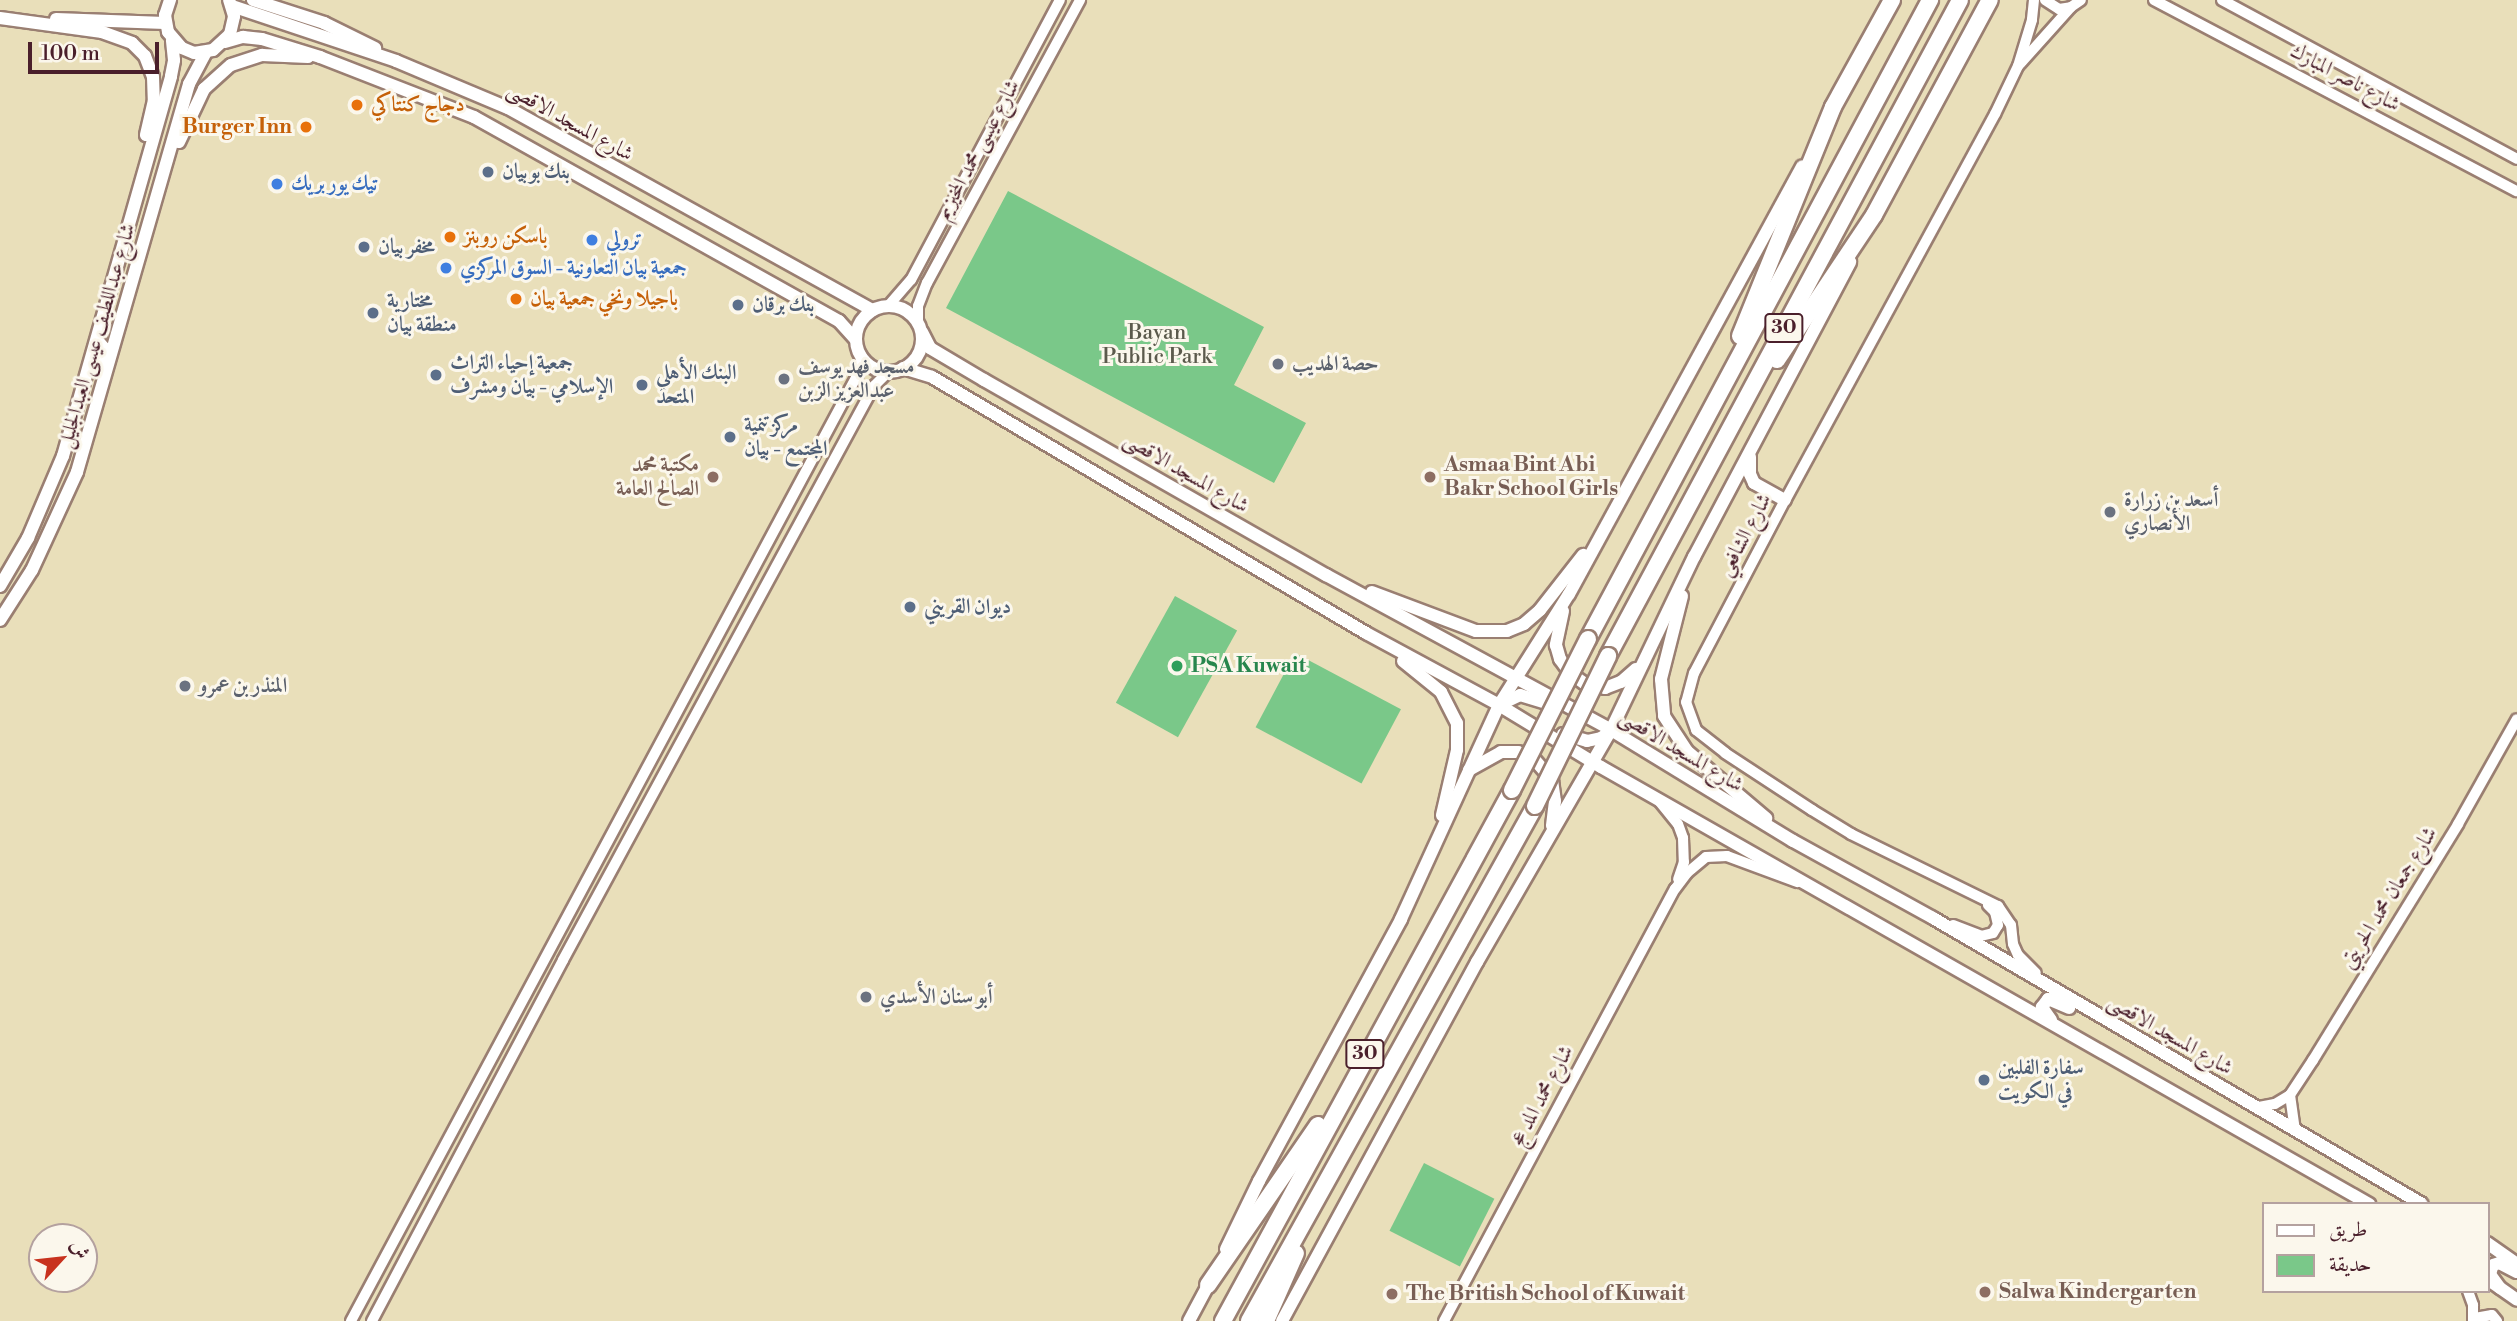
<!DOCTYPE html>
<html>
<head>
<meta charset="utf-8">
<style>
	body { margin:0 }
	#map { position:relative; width:2517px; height:1321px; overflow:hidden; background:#e9dfba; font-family:"Libre Bodoni",Amiri,serif }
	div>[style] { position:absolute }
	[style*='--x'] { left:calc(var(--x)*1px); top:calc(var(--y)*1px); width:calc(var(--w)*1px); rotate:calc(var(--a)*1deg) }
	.green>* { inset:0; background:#7ac889; transform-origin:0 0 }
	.roads { filter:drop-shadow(2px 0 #9a7f72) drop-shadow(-2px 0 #9a7f72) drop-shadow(0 2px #9a7f72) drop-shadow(0 -2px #9a7f72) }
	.tertiary>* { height:10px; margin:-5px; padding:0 5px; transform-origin:5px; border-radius:5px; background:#fff }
	.secondary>* { height:12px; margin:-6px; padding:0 6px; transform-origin:6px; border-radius:6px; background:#fff }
	.secondary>.ring { margin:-6px; padding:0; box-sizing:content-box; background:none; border:12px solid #fff; border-radius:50% }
	.motorway>* { height:16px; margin:-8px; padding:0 8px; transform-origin:8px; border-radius:8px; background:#fff }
	.bridges { filter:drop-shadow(2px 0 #9a7f72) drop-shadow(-2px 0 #9a7f72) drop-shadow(0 2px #9a7f72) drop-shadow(0 -2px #9a7f72) }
	.motorway-bridge>* { height:16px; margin:-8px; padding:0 8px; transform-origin:8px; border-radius:8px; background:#fff }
	.dots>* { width:19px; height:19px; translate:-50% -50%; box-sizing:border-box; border:4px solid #fbf7ec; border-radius:50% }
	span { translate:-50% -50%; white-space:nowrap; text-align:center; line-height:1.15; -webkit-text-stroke:6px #fbf7ec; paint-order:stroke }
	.shield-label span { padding:2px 5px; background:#fbf7ec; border:2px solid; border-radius:5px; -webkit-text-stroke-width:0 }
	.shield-label { font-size:19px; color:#4a1f2b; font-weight:700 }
	.street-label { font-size:21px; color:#4a1f2b }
	.food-label { font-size:21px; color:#c56008; font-weight:700 }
	.left { translate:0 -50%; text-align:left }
	.right { translate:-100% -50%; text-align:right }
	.service-label { font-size:21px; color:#4e5e75; font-weight:700 }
	.shop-label { font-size:21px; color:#366cbe; font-weight:700 }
	.park-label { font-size:21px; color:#5b5a4c }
	.worship-label { font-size:21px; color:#5b616d; font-weight:700 }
	.education-label { font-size:21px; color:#785e54; font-weight:700 }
	.leisure-label { font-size:21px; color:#27864d; font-weight:700 }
	.legend { position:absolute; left:2262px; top:1202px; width:228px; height:91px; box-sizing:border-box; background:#fbf7ec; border:2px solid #b4a19f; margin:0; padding:9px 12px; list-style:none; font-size:21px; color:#4a1f2b }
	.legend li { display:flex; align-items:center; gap:14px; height:35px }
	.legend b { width:35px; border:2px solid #b4a19f }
	.north { position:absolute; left:28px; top:1223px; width:70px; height:70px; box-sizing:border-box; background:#fbf7ec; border:2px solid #b4a19f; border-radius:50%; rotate:63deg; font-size:19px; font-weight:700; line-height:28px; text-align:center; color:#4a1f2b }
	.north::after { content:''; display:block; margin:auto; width:24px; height:32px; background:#c8321e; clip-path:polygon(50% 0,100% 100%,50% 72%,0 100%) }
	.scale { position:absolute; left:28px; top:42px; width:131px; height:32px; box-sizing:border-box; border:4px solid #4a1f2b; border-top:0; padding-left:9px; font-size:21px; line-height:24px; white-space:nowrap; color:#4a1f2b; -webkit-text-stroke:5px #fbf7ec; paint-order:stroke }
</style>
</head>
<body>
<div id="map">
	<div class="green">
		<i style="clip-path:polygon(1008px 191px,1264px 327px,1234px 385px,1306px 423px,1274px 483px,946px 308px)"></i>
		<i style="left:1175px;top:596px;width:71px;height:122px;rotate:29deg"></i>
		<i style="left:1295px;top:653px;width:120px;height:84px;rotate:28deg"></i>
		<i style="left:1424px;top:1163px;width:79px;height:76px;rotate:27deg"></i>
	</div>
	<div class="roads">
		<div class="tertiary">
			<i style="--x:2034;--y:0;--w:20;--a:96"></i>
			<i style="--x:2032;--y:20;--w:48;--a:106.9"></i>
			<i style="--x:2018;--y:66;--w:53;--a:115.6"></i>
			<i style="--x:1995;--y:114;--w:439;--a:118.5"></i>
			<i style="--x:1785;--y:500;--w:195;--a:117.7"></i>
			<i style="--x:1694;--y:673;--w:30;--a:105"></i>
			<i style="--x:1686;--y:702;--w:30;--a:70"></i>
			<i style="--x:1696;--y:730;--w:37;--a:38"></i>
			<i style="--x:1725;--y:753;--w:104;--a:33.2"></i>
			<i style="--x:1812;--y:810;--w:46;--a:31.6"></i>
			<i style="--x:1851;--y:834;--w:164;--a:26.1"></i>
			<i style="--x:1998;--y:906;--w:23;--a:56"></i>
			<i style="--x:2011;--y:925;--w:19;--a:84"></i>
			<i style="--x:2013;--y:944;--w:12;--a:66"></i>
			<i style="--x:2018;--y:955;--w:25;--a:45"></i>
			<i style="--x:2045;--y:0;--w:17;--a:33"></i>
			<i style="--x:2059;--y:9;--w:12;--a:-9"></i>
			<i style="--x:2071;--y:7;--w:12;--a:-35"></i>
			<i style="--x:2154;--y:0;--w:410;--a:27.8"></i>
			<i style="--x:2222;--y:0;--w:335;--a:28.3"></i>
			<i style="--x:2020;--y:64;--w:76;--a:-48.2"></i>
			<i style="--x:889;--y:305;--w:33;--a:-49"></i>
			<i style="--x:911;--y:280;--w:317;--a:-62"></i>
			<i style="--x:918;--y:322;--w:16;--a:-90"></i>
			<i style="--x:918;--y:306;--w:25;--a:-69"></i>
			<i style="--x:927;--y:283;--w:322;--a:-61.6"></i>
			<i style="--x:1660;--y:802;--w:28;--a:51"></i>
			<i style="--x:1678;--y:824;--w:15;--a:70"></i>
			<i style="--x:1683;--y:838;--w:24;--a:88"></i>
			<i style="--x:1684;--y:862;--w:18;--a:109"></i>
			<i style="--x:1953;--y:925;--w:30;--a:21"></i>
			<i style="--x:1981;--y:936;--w:12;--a:-14"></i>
			<i style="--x:1993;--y:933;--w:9;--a:-58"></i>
			<i style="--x:1998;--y:925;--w:13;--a:-103"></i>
			<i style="--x:1995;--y:912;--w:10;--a:-135"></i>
			<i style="--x:2290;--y:1095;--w:35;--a:82"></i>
			<i style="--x:2259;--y:1107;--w:16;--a:-11"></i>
			<i style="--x:2275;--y:1104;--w:17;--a:-31"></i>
			<i style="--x:2290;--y:1095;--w:42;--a:-56.7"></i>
			<i style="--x:2313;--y:1060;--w:277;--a:-58.4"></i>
			<i style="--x:2458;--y:824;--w:120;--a:-60.7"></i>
			<i style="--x:2468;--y:1291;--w:15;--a:70"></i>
			<i style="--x:2473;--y:1305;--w:16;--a:90"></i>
			<i style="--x:2475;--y:1318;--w:17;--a:-10"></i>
			<i style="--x:2492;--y:1315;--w:8;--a:50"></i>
			<i style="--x:351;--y:1321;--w:1074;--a:-61.84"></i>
			<i style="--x:858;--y:374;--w:18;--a:-77"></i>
			<i style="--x:372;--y:1321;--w:408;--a:-62.1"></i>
			<i style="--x:563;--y:960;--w:653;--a:-61.55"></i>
			<i style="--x:874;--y:386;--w:20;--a:-45"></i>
			<i style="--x:1444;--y:1321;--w:490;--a:-61.9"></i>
			<i style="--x:1675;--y:889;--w:20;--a:-53"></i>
			<i style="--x:1687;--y:873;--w:25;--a:-40"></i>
			<i style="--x:1706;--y:857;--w:21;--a:-3"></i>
			<i style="--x:1727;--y:856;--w:75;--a:20.4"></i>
		</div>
		<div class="secondary">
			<i style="--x:170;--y:0;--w:16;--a:108"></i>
			<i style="--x:165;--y:15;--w:17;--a:80"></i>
			<i style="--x:168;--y:32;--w:21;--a:49"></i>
			<i style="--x:182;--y:48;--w:13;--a:23"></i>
			<i style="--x:194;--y:53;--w:19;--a:-9"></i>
			<i style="--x:213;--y:50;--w:23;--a:-43"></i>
			<i style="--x:230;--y:34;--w:18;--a:-77"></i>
			<i style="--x:234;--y:16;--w:17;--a:-107"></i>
			<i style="--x:253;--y:0;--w:75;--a:17.9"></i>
			<i style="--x:324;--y:23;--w:57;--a:26.1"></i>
			<i style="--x:232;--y:6;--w:173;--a:18.5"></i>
			<i style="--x:396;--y:61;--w:121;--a:22.8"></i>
			<i style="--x:508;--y:108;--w:417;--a:29"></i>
			<i style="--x:0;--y:18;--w:103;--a:7.8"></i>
			<i style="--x:102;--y:32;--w:32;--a:20"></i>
			<i style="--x:132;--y:43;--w:18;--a:45"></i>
			<i style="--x:145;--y:56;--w:22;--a:69"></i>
			<i style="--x:153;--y:77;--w:23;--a:88"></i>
			<i style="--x:154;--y:100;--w:36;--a:103"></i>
			<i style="--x:56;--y:19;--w:109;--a:2.1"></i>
			<i style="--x:225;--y:42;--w:19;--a:-16"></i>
			<i style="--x:243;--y:37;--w:19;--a:6"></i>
			<i style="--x:262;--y:39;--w:61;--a:17.2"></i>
			<i style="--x:320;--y:57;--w:165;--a:21.3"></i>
			<i style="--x:474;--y:117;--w:418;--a:29.2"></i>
			<i style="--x:839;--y:321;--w:25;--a:48"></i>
			<i style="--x:179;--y:142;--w:59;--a:-64.7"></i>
			<i style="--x:204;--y:89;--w:36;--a:-42"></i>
			<i style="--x:231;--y:65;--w:33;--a:-18"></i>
			<i style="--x:262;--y:55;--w:46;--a:2.5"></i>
			<i class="ring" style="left:856px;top:306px;width:54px;height:54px"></i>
			<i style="--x:922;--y:332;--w:18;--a:63"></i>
			<i style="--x:930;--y:348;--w:63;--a:30.7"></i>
			<i style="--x:984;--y:380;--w:394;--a:29.7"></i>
			<i style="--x:1326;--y:575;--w:324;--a:28.5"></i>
			<i style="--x:1611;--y:730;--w:213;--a:31.4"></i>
			<i style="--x:1793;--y:841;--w:160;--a:28.8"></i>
			<i style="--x:1933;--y:918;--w:566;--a:30.32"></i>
			<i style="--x:97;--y:340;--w:11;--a:49"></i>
			<i style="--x:104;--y:348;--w:24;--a:105"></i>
			<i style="--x:903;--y:368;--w:30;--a:17"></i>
			<i style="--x:932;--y:377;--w:504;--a:30.53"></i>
			<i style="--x:1366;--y:633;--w:151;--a:28.4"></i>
			<i style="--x:1499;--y:705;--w:119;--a:31.3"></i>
			<i style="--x:1601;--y:767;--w:884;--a:29.64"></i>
			<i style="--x:1750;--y:457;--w:17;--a:90"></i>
			<i style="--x:1750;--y:474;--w:10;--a:66"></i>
			<i style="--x:1754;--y:483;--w:35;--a:29"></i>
			<i style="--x:0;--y:586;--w:56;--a:-59.7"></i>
			<i style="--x:28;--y:538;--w:89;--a:-66.9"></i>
			<i style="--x:63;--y:456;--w:395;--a:-74.1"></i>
			<i style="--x:171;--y:76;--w:16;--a:-79"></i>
			<i style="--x:174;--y:60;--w:20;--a:-96"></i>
			<i style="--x:1372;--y:592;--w:111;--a:20.6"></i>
			<i style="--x:1476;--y:631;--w:31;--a:0"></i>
			<i style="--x:1507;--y:631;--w:18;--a:-22"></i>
			<i style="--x:1524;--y:624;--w:21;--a:-41"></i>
			<i style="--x:1540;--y:610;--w:70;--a:-52"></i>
			<i style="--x:1682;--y:596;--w:86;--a:104.2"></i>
			<i style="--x:1661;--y:679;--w:37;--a:85"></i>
			<i style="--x:1664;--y:716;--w:42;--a:56.7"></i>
			<i style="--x:1687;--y:751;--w:104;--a:40.3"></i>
			<i style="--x:1563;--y:611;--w:35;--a:102"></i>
			<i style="--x:1556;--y:645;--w:15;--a:74"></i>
			<i style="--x:1560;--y:659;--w:19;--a:54"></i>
			<i style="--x:1571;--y:674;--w:16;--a:35"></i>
			<i style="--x:1584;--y:683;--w:22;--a:13"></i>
			<i style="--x:1605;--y:688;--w:17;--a:-21"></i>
			<i style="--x:1621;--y:682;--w:20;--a:-41"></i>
			<i style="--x:0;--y:620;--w:59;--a:-57.4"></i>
			<i style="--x:32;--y:570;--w:108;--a:-65.3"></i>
			<i style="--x:77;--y:472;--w:404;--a:-73.9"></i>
			<i style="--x:189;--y:84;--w:36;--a:-62"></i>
			<i style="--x:1403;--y:661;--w:49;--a:39.2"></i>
			<i style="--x:1441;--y:692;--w:35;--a:63"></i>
			<i style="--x:1457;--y:723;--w:27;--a:90"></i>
			<i style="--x:1457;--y:750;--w:67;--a:103"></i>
			<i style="--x:1501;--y:704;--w:21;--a:-25"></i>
			<i style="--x:1520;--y:695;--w:38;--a:17"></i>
			<i style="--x:1563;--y:734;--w:25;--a:16"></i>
			<i style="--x:1587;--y:741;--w:14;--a:-12"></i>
			<i style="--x:1601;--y:738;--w:9;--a:-36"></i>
			<i style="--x:1469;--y:770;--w:37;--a:-29"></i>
			<i style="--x:1501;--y:752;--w:17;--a:0"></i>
			<i style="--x:1518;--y:752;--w:17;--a:24"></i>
			<i style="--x:1534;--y:759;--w:28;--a:49"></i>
			<i style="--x:1552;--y:780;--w:21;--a:82"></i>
			<i style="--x:1555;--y:801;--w:25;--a:97"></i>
			<i style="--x:2051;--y:1020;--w:16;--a:-125"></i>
			<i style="--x:2042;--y:1007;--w:10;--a:-53"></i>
			<i style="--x:2048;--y:999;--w:23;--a:23"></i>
			<i style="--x:2487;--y:1243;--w:37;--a:35"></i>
			<i style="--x:1226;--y:1249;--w:76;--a:-64.1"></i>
			<i style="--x:1259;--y:1181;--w:298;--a:-61.5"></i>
			<i style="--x:1401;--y:919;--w:235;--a:-65.4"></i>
			<i style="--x:1499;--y:705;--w:131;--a:-57.8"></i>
			<i style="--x:1569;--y:594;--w:487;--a:-61.4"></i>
			<i style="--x:2493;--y:1283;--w:29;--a:35"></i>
			<i style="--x:2500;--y:1288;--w:17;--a:-126"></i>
			<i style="--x:2490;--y:1274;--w:9;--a:-72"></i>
			<i style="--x:2493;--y:1265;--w:6;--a:-18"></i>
			<i style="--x:2499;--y:1263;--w:20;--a:27"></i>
			<i style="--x:1189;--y:1321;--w:49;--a:-61.9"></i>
			<i style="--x:1282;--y:1321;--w:409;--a:-61.5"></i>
			<i style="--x:1477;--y:962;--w:268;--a:-60"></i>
			<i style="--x:1611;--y:730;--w:192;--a:-64.4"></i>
			<i style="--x:1694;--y:557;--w:334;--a:-62.1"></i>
		</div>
		<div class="motorway">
			<i style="--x:1740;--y:336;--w:247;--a:-67.9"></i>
			<i style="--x:1833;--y:107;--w:122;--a:-61.1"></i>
			<i style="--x:1777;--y:360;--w:174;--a:-56.2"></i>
			<i style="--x:1874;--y:215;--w:244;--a:-61.7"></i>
			<i style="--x:1588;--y:639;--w:725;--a:-61.84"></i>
			<i style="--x:1608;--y:656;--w:744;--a:-61.78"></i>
			<i style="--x:1208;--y:1285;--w:194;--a:-55.5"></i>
			<i style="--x:1223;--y:1321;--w:605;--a:-61.44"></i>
			<i style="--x:1249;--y:1321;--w:589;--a:-60.95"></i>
			<i style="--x:1266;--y:1321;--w:74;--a:-66.2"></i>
		</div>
	</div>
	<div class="bridges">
		<div class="motorway-bridge">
			<i style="--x:1512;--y:790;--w:169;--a:-63.3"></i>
			<i style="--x:1535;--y:806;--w:167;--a:-64"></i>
		</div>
	</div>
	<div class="dots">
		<i style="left:357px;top:105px;background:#e8710a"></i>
		<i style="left:306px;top:127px;background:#e8710a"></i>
		<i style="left:488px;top:172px;background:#5c6f8a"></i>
		<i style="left:277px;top:184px;background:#3f7fe0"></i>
		<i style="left:450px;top:237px;background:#e8710a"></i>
		<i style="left:592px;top:240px;background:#3f7fe0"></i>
		<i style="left:364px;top:247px;background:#5c6f8a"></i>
		<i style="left:446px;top:268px;background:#3f7fe0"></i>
		<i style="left:516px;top:299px;background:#e8710a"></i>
		<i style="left:738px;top:305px;background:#5c6f8a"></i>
		<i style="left:373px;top:313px;background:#5c6f8a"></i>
		<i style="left:1278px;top:364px;background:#6b7280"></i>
		<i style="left:436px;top:375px;background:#5c6f8a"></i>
		<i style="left:784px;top:379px;background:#6b7280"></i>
		<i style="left:642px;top:385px;background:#5c6f8a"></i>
		<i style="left:730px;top:437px;background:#5c6f8a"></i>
		<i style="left:713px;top:477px;background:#8d6e63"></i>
		<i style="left:1430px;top:477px;background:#8d6e63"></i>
		<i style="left:2110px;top:512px;background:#6b7280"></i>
		<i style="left:910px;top:607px;background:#5c6f8a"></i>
		<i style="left:1177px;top:666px;background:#2e9e5b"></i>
		<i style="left:185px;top:686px;background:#6b7280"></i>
		<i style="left:866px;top:997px;background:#6b7280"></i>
		<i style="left:1984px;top:1080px;background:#5c6f8a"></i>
		<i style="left:1985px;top:1292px;background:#8d6e63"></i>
		<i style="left:1392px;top:1294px;background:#8d6e63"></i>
	</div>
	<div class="shield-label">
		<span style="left:1784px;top:328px">30</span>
		<span style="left:1365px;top:1054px">30</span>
	</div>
	<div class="street-label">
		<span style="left:2345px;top:78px;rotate:28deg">شارع ناصر المبارك</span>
		<span style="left:570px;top:122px;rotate:29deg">شارع المسجد الاقصى</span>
		<span style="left:978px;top:150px;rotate:-62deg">شارع عيسى محمد المخيزيم</span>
		<span style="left:97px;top:336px;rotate:-74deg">شارع عبداللطيف عيسى العبدالجليل</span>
		<span style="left:1186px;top:473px;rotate:30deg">شارع المسجد الاقصى</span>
		<span style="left:1745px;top:535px;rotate:-62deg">شارع الشافعي</span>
		<span style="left:1681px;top:751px;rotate:31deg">شارع المسجد الاقصى</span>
		<span style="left:2389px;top:898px;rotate:-58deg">شارع جمعان محمد الحريتي</span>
		<span style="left:2170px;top:1035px;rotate:30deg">شارع المسجد الاقصى</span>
		<span style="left:1542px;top:1096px;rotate:-62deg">شارع محمد المد عج</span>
	</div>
	<div class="food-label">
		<span class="left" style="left:371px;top:105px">دجاج كنتاكي</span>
		<span class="right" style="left:292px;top:127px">Burger Inn</span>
		<span class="left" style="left:464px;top:237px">باسكن روبنز</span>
		<span class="left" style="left:530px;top:299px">باجيلا ونخي جمعية بيان</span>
	</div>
	<div class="service-label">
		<span class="left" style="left:502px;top:172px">بنك بوبيان</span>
		<span class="left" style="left:378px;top:247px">مخفر بيان</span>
		<span class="left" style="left:387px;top:313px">مختارية<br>منطقة بيان</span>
		<span class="left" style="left:752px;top:305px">بنك برقان</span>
		<span class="left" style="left:450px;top:375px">جمعية إحياء التراث<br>الإسلامي - بيان ومشرف</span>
		<span class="left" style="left:656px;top:385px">البنك الأهلي<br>المتحد</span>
		<span class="left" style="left:744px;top:437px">مركز تنمية<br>المجتمع - بيان</span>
		<span class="left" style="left:924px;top:607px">ديوان القريني</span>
		<span class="left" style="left:1998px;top:1080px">سفارة الفلبين<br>في الكويت</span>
	</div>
	<div class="shop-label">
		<span class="left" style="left:291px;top:184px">تيك يور بريك</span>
		<span class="left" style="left:606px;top:240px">ترولي</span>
		<span class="left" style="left:460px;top:268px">جمعية بيان التعاونية - السوق المركزي</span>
	</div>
	<div class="park-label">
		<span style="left:1157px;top:345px">Bayan<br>Public Park</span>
	</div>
	<div class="worship-label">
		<span class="left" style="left:1292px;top:364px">حصة الهديب</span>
		<span class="left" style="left:798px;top:379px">مسجد فهد يوسف<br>عبدالعزيز الزبن</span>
		<span class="left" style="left:2124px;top:512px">أسعد بن زرارة<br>الأنصاري</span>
		<span class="left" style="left:199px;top:686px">المنذر بن عمرو</span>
		<span class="left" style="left:880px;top:997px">أبو سنان الأسدي</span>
	</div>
	<div class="education-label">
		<span class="right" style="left:699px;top:477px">مكتبة محمد<br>الصالح العامة</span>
		<span class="left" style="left:1444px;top:477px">Asmaa Bint Abi<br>Bakr School Girls</span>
		<span class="left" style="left:1999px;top:1292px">Salwa Kindergarten</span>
		<span class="left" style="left:1406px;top:1294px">The British School of Kuwait</span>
	</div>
	<div class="leisure-label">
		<span class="left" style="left:1191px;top:666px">PSA Kuwait</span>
	</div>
	<ul class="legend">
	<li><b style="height:9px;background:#fff"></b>طريق</li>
	<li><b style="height:19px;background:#7ac889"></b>حديقة</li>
	</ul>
	<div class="north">ش</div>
	<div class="scale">100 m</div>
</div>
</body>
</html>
